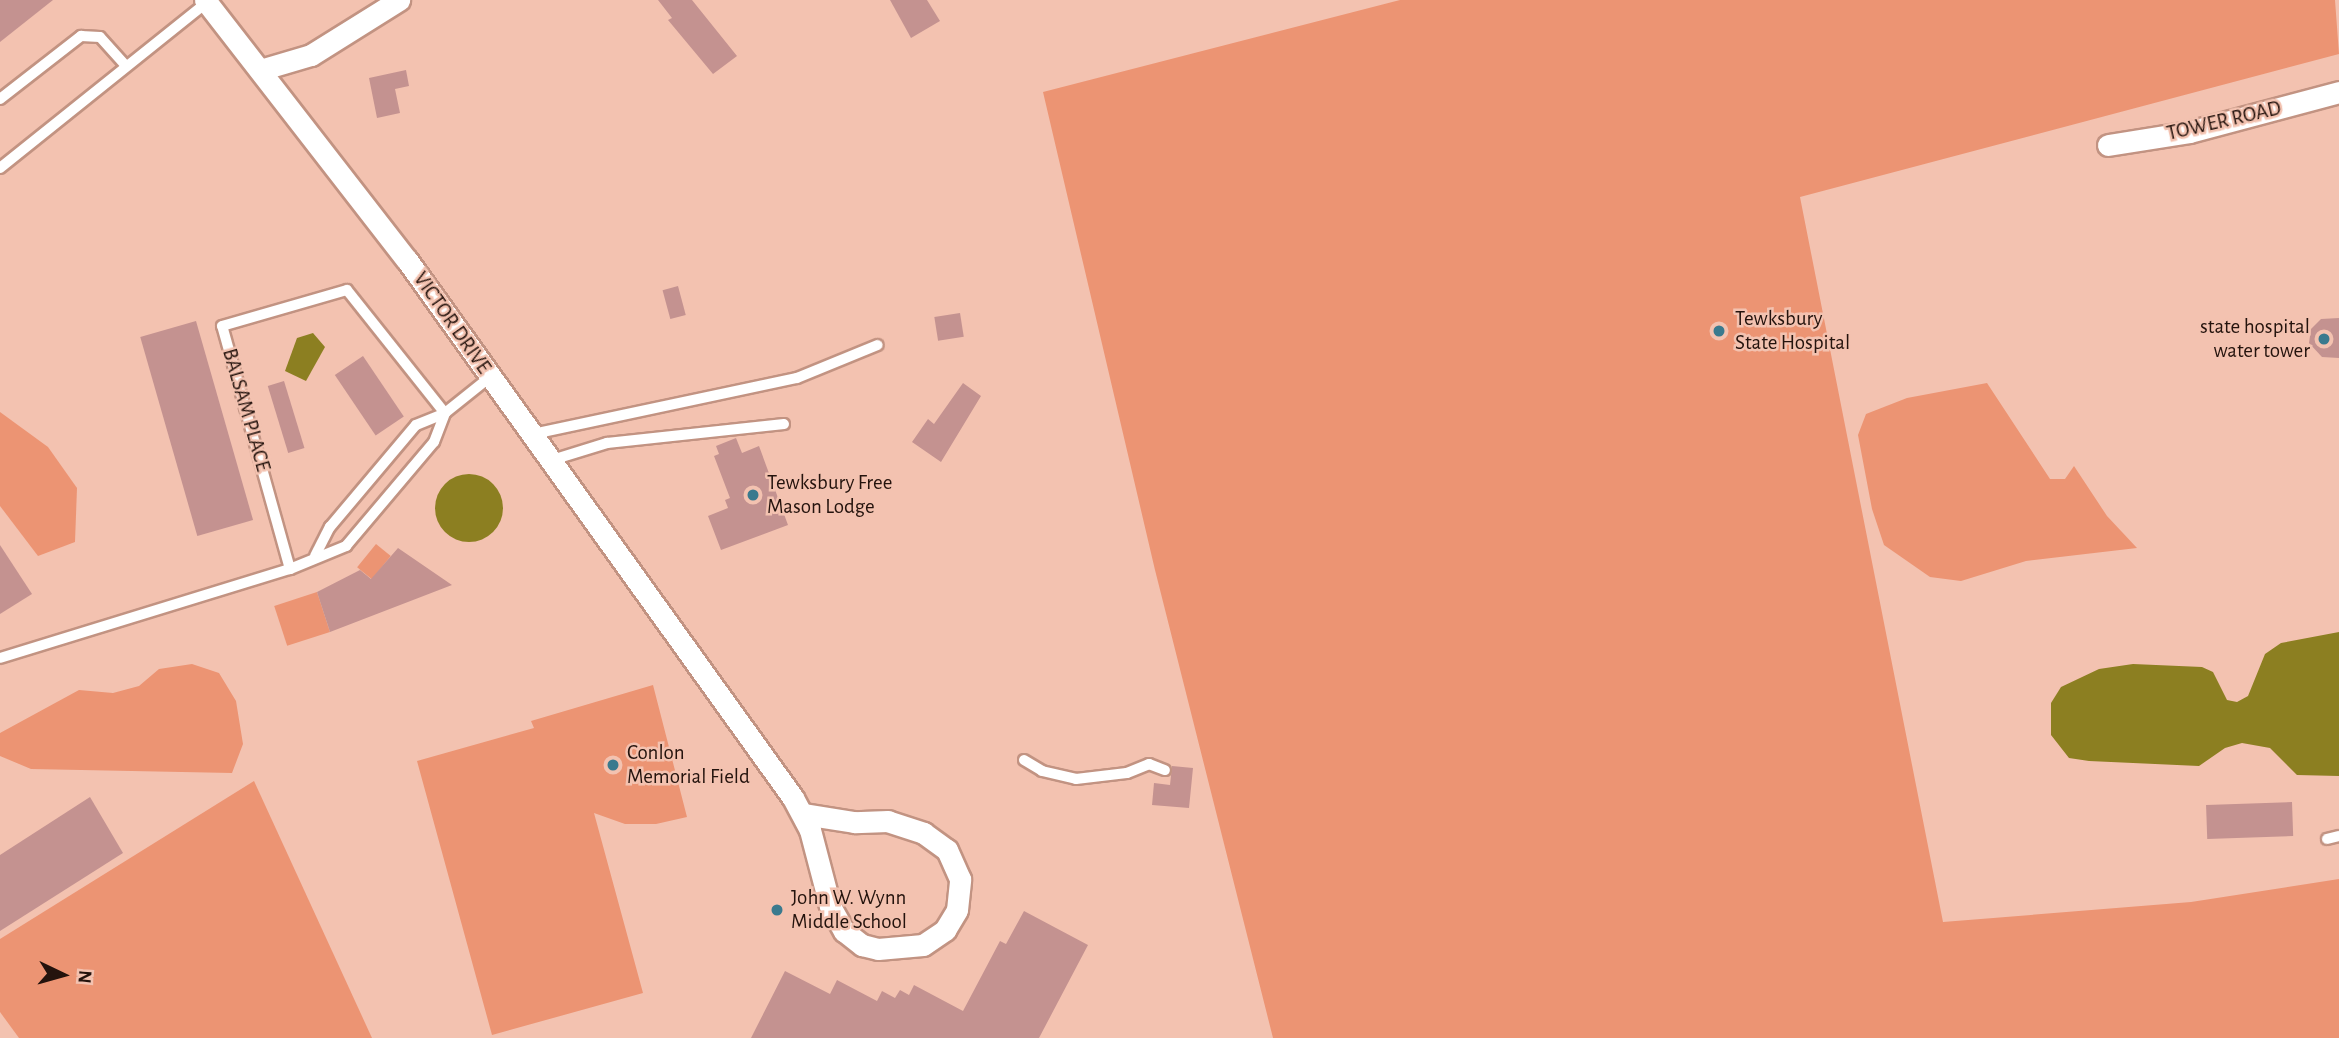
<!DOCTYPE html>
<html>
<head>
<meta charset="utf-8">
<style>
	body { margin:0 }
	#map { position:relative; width:2339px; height:1038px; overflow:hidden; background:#f3c2b0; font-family:"Alegreya Sans",sans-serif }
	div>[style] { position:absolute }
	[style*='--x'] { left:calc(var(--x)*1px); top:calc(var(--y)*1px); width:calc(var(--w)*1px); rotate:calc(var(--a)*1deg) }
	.green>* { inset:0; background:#ec9473; transform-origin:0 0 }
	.water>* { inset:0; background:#8c7f21 }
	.round { border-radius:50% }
	.building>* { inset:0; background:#c49290; transform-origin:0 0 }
	.roads { filter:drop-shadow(2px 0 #c29382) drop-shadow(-2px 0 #c29382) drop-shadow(0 2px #c29382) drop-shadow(0 -2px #c29382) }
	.lane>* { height:10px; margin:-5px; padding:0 5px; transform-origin:5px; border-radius:5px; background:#fff }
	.street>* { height:21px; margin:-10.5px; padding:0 10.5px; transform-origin:10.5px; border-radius:10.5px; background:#fff }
	.dots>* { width:19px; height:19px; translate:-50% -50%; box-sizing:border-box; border:4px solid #f3c2b0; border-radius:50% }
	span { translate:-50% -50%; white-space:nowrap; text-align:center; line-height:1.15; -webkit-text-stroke:5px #f3c2b0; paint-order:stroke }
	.street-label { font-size:21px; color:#24130d }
	.poi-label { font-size:21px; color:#24130d }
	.left { translate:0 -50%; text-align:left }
	.right { translate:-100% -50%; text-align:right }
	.north { position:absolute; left:28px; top:940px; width:70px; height:70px; -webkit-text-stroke:5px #f3c2b0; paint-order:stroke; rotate:95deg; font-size:19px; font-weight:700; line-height:28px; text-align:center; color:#24130d }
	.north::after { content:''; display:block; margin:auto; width:24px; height:32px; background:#24130d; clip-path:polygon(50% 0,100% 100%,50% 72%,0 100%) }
</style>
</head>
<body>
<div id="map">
	<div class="green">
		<i style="clip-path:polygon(1400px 0,2335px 0,2339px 54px,1800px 197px,1943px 922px,2191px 902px,2339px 879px,2339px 1038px,1273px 1038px,1155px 570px,1043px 92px)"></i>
		<i style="clip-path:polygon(1987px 383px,2050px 479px,2065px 479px,2074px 466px,2107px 516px,2137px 548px,2026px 561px,1961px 581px,1930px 577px,1884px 545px,1872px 509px,1858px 435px,1866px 414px,1907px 398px)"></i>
		<i style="clip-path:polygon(0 412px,48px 447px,77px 488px,75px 542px,38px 556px,0 506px)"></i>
		<i style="left:376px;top:544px;width:19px;height:30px;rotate:39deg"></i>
		<i style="left:317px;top:592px;width:42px;height:45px;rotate:72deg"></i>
		<i style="clip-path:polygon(192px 664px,219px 673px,236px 701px,243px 744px,232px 773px,31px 769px,0 756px,0 733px,79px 690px,113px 693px,139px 686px,159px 669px)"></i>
		<i style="clip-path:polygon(653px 685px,687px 817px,656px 824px,625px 824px,594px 813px,643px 993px,492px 1035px,417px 761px,534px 728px,531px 721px)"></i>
		<i style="clip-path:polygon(254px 781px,372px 1038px,19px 1038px,0 1012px,0 939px)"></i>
	</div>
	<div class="water">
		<i style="clip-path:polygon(313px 333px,325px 347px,306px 381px,285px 371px,297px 338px)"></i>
		<i class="round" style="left:435px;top:474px;width:68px;height:68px"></i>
		<i style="clip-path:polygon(2339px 632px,2339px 776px,2297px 775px,2270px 748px,2242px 743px,2225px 748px,2199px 766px,2089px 761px,2069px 758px,2051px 735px,2051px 703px,2061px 687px,2099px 669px,2133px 664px,2202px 667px,2213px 672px,2227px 700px,2237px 702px,2248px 696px,2265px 654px,2281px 643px)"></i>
	</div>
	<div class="building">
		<i style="clip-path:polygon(0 0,53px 0,0 42px)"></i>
		<i style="clip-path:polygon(658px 0,692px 0,737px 56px,713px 74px,668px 20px,672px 18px)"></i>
		<i style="clip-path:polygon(890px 0,927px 0,940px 21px,911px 38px)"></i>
		<i style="clip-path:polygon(406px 70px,409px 86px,395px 89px,400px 113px,377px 118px,369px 78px)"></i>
		<i style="left:678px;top:286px;width:30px;height:16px;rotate:75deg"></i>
		<i style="left:960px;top:313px;width:24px;height:26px;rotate:81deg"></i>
		<i style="clip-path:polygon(2339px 318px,2339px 358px,2322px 357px,2309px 343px,2311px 329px,2321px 319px)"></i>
		<i style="left:196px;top:321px;width:207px;height:58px;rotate:74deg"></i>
		<i style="left:363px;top:356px;width:73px;height:34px;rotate:56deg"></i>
		<i style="left:284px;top:381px;width:70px;height:17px;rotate:73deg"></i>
		<i style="clip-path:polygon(963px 383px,981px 396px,941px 462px,912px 442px,928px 419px,934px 424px)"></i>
		<i style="clip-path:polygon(736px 438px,742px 453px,759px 446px,788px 525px,721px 550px,708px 516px,728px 508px,725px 500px,730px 498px,714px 456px,719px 454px,716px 446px)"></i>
		<i style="clip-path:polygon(0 545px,32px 594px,0 614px)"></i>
		<i style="clip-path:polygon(398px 548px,452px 585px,330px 632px,317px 592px,360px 570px,371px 579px)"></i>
		<i style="clip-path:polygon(1172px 766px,1193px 768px,1189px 808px,1152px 805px,1154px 783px,1170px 785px)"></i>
		<i style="clip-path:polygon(90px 797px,123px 853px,0 931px,0 855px)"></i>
		<i style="left:2292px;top:802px;width:34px;height:86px;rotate:88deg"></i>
		<i style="clip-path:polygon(1024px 911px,1088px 945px,1039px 1038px,751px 1038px,785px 971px,830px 994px,837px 980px,877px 1001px,882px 991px,895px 998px,900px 990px,909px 995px,914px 985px,963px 1011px,1000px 941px,1006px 944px)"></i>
	</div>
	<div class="roads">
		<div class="lane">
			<i style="--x:0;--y:99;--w:103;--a:-37.9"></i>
			<i style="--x:81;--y:36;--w:19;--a:3"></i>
			<i style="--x:100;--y:37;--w:39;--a:48"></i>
			<i style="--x:0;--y:168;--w:265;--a:-38.7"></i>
			<i style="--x:533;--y:434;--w:270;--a:-12"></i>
			<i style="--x:797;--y:378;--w:87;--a:-22.2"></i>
			<i style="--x:552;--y:460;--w:58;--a:-17.2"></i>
			<i style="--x:607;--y:443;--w:178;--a:-6.1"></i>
			<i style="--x:315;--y:556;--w:33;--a:-63"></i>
			<i style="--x:330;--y:527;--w:133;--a:-49.9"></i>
			<i style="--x:416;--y:425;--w:31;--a:-22"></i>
			<i style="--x:445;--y:413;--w:58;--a:-38.7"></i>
			<i style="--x:290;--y:569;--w:252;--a:-105.6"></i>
			<i style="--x:222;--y:326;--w:130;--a:-16.1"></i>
			<i style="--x:347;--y:290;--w:157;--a:51.5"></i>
			<i style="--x:0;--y:658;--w:303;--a:-17.1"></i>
			<i style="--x:290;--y:569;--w:61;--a:-22.3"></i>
			<i style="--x:346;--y:546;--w:136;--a:-49.8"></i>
			<i style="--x:434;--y:442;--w:31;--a:-69"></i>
			<i style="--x:1024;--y:760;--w:21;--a:31"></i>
			<i style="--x:1042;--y:771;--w:35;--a:13"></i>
			<i style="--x:1076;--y:779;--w:51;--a:-6.7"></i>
			<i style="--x:1127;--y:773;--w:24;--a:-22"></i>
			<i style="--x:1149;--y:764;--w:17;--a:21"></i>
			<i style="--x:2327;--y:839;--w:12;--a:-14"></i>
		</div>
		<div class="street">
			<i style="--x:205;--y:0;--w:329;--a:52.2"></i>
			<i style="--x:407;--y:260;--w:662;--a:54.34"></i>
			<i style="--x:793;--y:798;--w:36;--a:62"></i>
			<i style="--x:810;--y:830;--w:79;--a:75.3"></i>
			<i style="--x:830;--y:906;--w:29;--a:61"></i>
			<i style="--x:844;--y:931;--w:23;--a:38"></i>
			<i style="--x:862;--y:945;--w:16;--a:14"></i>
			<i style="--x:878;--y:949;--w:45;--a:-5.1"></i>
			<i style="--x:923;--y:945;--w:27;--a:-34"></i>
			<i style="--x:945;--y:930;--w:23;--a:-59"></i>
			<i style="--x:957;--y:910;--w:31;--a:-84"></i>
			<i style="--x:960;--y:879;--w:32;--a:-114"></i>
			<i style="--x:947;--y:850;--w:29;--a:-144"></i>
			<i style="--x:924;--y:833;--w:38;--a:-162"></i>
			<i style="--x:888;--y:821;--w:34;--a:178"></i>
			<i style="--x:854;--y:822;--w:52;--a:-171.1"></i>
			<i style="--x:260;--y:70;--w:53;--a:-16.4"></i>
			<i style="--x:311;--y:55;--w:104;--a:-32"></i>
			<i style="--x:2108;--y:145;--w:82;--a:-9.1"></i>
			<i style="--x:2189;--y:132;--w:155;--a:-14.9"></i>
		</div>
	</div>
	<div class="dots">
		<i style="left:1719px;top:331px;background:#3a7a8e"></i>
		<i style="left:2324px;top:339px;background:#3a7a8e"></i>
		<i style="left:753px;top:495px;background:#3a7a8e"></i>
		<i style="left:613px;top:765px;background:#3a7a8e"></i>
		<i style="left:777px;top:910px;background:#3a7a8e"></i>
	</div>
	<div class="street-label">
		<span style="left:2224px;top:121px;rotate:-13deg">TOWER ROAD</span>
		<span style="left:452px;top:323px;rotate:55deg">VICTOR DRIVE</span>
		<span style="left:246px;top:410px;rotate:74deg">BALSAM PLACE</span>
	</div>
	<div class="poi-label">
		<span class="left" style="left:1735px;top:331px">Tewksbury<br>State Hospital</span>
		<span class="right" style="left:2310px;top:339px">state hospital<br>water tower</span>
		<span class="left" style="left:767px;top:495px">Tewksbury Free<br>Mason Lodge</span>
		<span class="left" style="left:627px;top:765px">Conlon<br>Memorial Field</span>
		<span class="left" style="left:791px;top:910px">John W. Wynn<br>Middle School</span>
	</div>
	<div class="north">N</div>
</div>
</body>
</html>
